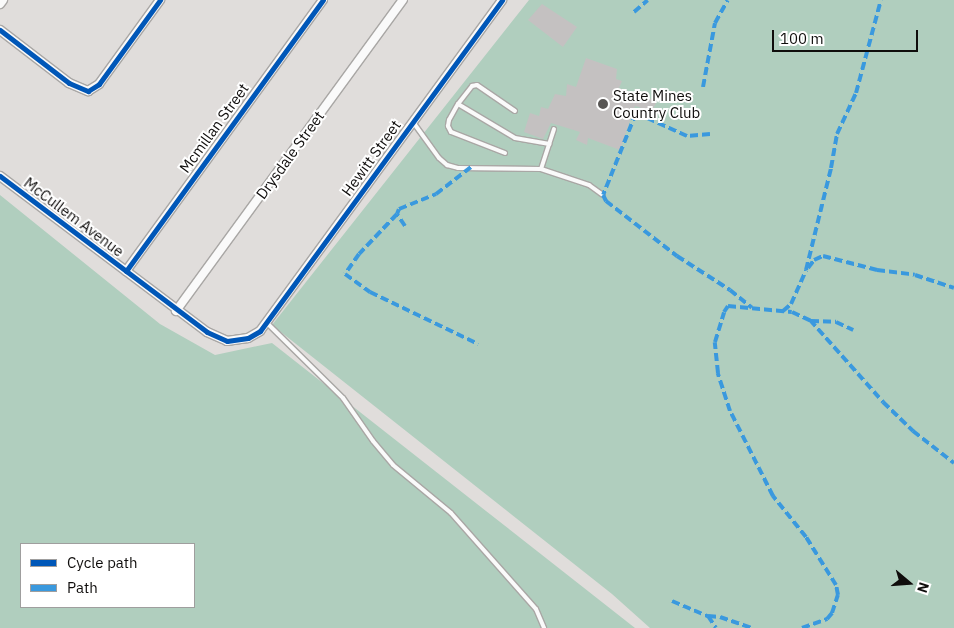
<!DOCTYPE html>
<html>
<head>
<meta charset="utf-8">
<style>
	body { margin:0 }
	#map { position:relative; width:954px; height:628px; overflow:hidden; background:#e0dddb; font-family:"IBM Plex Sans",sans-serif }
	div>[style] { position:absolute }
	[style*='--x'] { left:calc(var(--x)*1px); top:calc(var(--y)*1px); width:calc(var(--w)*1px); rotate:calc(var(--a)*1deg) }
	.green>* { inset:0; background:#b0cebe }
	.building>* { inset:0; background:#c4c1c1 }
	.roads { filter:drop-shadow(1px 0 #a9a7a5) drop-shadow(-1px 0 #a9a7a5) drop-shadow(0 1px #a9a7a5) drop-shadow(0 -1px #a9a7a5) }
	.lane>* { height:4px; margin:-2px; padding:0 2px; transform-origin:2px; border-radius:2px; background:#fafafa }
	.street>* { height:8px; margin:-4px; padding:0 4px; transform-origin:4px; border-radius:4px; background:#fafafa }
	.quiet>* { height:4px; margin-top:-2px; transform-origin:0; background:repeating-linear-gradient(90deg,#3a99de 0 8px,transparent 0 12px) }
	.cycleway>* { height:5px; margin:-2.5px; padding:0 2.5px; transform-origin:2.5px; border-radius:2.5px; background:#0057b8 }
	.dots>* { width:14px; height:14px; translate:-50% -50%; box-sizing:border-box; border:2px solid #fff; border-radius:50% }
	span { translate:-50% -50%; white-space:nowrap; text-align:center; line-height:1.15; -webkit-text-stroke:4px #fff; paint-order:stroke }
	.poi-label { font-size:15px; color:#0f0d0c }
	.left { translate:0 -50%; text-align:left }
	.street-label { font-size:15px; color:#0f0d0c }
	.legend { position:absolute; left:20px; top:543px; width:175px; height:65px; box-sizing:border-box; background:#fff; border:1px solid #9f9e9e; margin:0; padding:6px 9px; list-style:none; font-size:15px; color:#0f0d0c }
	.legend li { display:flex; align-items:center; gap:10px; height:25px }
	.legend b { width:25px; border:1px solid #9f9e9e }
	.north { position:absolute; left:884px; top:558px; width:50px; height:50px; -webkit-text-stroke:4px #fff; paint-order:stroke; rotate:108deg; font-size:14px; font-weight:700; line-height:20px; text-align:center; color:#0f0d0c }
	.north::after { content:''; display:block; margin:auto; width:18px; height:22px; background:#0f0d0c; clip-path:polygon(50% 0,100% 100%,50% 72%,0 100%) }
	.scale { position:absolute; left:772px; top:30px; width:146px; height:22px; box-sizing:border-box; border:2px solid #0f0d0c; border-top:0; padding-left:6px; font-size:15px; line-height:18px; white-space:nowrap; color:#0f0d0c; -webkit-text-stroke:4px #fff; paint-order:stroke }
</style>
</head>
<body>
<div id="map">
	<div class="green">
		<i style="clip-path:polygon(529px 0,954px 0,954px 628px,650px 628px,612px 594px,272px 325px)"></i>
		<i style="clip-path:polygon(evenodd,0 195px,160px 324px,215px 355px,272px 343px,635px 628px,0 628px,0 195px,21px 544px,194px 544px,194px 607px,21px 607px,21px 544px)"></i>
	</div>
	<div class="building">
		<i style="clip-path:polygon(542px 4px,577px 27px,563px 47px,528px 20px)"></i>
		<i style="clip-path:polygon(586px 58px,617px 69px,616px 79px,622px 81px,619px 88px,657px 101px,652px 111px,635px 106px,620px 150px,588px 138px,587px 145px,576px 140px,580px 132px,551px 123px,543px 139px,524px 132px,530px 113px,539px 116px,541px 107px,548px 109px,555px 94px,566px 96px,567px 84px,576px 87px)"></i>
	</div>
	<div class="roads">
		<div class="lane">
			<i style="--x:458;--y:104;--w:66;--a:30.8"></i>
			<i style="--x:515;--y:138;--w:35;--a:10"></i>
			<i style="--x:413;--y:122;--w:44;--a:54.2"></i>
			<i style="--x:439;--y:158;--w:11;--a:41"></i>
			<i style="--x:447;--y:165;--w:11;--a:15"></i>
			<i style="--x:458;--y:168;--w:83;--a:0.7"></i>
			<i style="--x:541;--y:169;--w:51;--a:18.4"></i>
			<i style="--x:589;--y:185;--w:17;--a:36"></i>
			<i style="--x:505;--y:153;--w:58;--a:-158.7"></i>
			<i style="--x:451;--y:132;--w:7;--a:-117"></i>
			<i style="--x:448;--y:126;--w:6;--a:-81"></i>
			<i style="--x:449;--y:120;--w:18;--a:-61"></i>
			<i style="--x:458;--y:104;--w:23;--a:-52"></i>
			<i style="--x:472;--y:86;--w:5;--a:-11"></i>
			<i style="--x:477;--y:85;--w:46;--a:34.4"></i>
			<i style="--x:541;--y:169;--w:42;--a:-72"></i>
			<i style="--x:266;--y:322;--w:108;--a:44.6"></i>
			<i style="--x:343;--y:398;--w:52;--a:55.1"></i>
			<i style="--x:373;--y:441;--w:31;--a:50"></i>
			<i style="--x:393;--y:465;--w:75;--a:39.6"></i>
			<i style="--x:451;--y:513;--w:128;--a:48.5"></i>
			<i style="--x:536;--y:609;--w:21;--a:67"></i>
		</div>
		<div class="street">
			<i style="--x:0;--y:4;--w:5;--a:-53"></i>
			<i style="--x:0;--y:30;--w:87;--a:37.5"></i>
			<i style="--x:69;--y:83;--w:21;--a:23"></i>
			<i style="--x:88;--y:91;--w:13;--a:-32"></i>
			<i style="--x:99;--y:84;--w:104;--a:-54"></i>
			<i style="--x:0;--y:176;--w:259;--a:37"></i>
			<i style="--x:207;--y:332;--w:22;--a:24"></i>
			<i style="--x:227;--y:341;--w:21;--a:-8"></i>
			<i style="--x:248;--y:338;--w:14;--a:-30"></i>
			<i style="--x:260;--y:331;--w:410;--a:-53.8"></i>
			<i style="--x:126;--y:271;--w:335;--a:-54"></i>
			<i style="--x:176;--y:311;--w:385;--a:-53.9"></i>
		</div>
	</div>
	<div class="quiet">
		<i style="--x:634;--y:12;--w:18;--a:-41"></i>
		<i style="--x:703;--y:87;--w:65;--a:-79.4"></i>
		<i style="--x:715;--y:23;--w:26;--a:-61"></i>
		<i style="--x:710;--y:134;--w:23;--a:175"></i>
		<i style="--x:687;--y:136;--w:56;--a:-155.7"></i>
		<i style="--x:636;--y:113;--w:88;--a:111.9"></i>
		<i style="--x:603;--y:195;--w:7;--a:63"></i>
		<i style="--x:606;--y:201;--w:90;--a:37.8"></i>
		<i style="--x:677;--y:256;--w:63;--a:32.7"></i>
		<i style="--x:730;--y:290;--w:28;--a:39"></i>
		<i style="--x:397;--y:214;--w:55;--a:133.5"></i>
		<i style="--x:359;--y:254;--w:24;--a:125"></i>
		<i style="--x:345;--y:274;--w:31;--a:36"></i>
		<i style="--x:370;--y:292;--w:120;--a:25.7"></i>
		<i style="--x:405;--y:226;--w:14;--a:-124"></i>
		<i style="--x:397;--y:214;--w:5;--a:-68"></i>
		<i style="--x:399;--y:209;--w:40;--a:-22"></i>
		<i style="--x:436;--y:194;--w:44;--a:-37.6"></i>
		<i style="--x:808;--y:268;--w:10;--a:-53"></i>
		<i style="--x:814;--y:260;--w:10;--a:-24"></i>
		<i style="--x:823;--y:256;--w:56;--a:14.5"></i>
		<i style="--x:877;--y:270;--w:38;--a:7"></i>
		<i style="--x:915;--y:275;--w:41;--a:18.4"></i>
		<i style="--x:783;--y:311;--w:11;--a:-41"></i>
		<i style="--x:791;--y:304;--w:37;--a:-66"></i>
		<i style="--x:806;--y:270;--w:105;--a:-76.2"></i>
		<i style="--x:831;--y:168;--w:35;--a:-80"></i>
		<i style="--x:837;--y:134;--w:45;--a:-65.1"></i>
		<i style="--x:856;--y:93;--w:96;--a:-75"></i>
		<i style="--x:810;--y:320;--w:110;--a:48.3"></i>
		<i style="--x:883;--y:402;--w:42;--a:44"></i>
		<i style="--x:913;--y:431;--w:52;--a:38"></i>
		<i style="--x:672;--y:601;--w:39;--a:23"></i>
		<i style="--x:708;--y:616;--w:14;--a:56"></i>
		<i style="--x:708;--y:616;--w:12;--a:5"></i>
		<i style="--x:720;--y:617;--w:34;--a:19"></i>
		<i style="--x:802;--y:628;--w:27;--a:-20"></i>
		<i style="--x:827;--y:619;--w:8;--a:-50"></i>
		<i style="--x:832;--y:613;--w:19;--a:-72"></i>
		<i style="--x:838;--y:595;--w:10;--a:-101"></i>
		<i style="--x:836;--y:585;--w:57;--a:-122"></i>
		<i style="--x:806;--y:537;--w:53;--a:-128.8"></i>
		<i style="--x:773;--y:496;--w:95;--a:-116.8"></i>
		<i style="--x:730;--y:411;--w:40;--a:-108"></i>
		<i style="--x:718;--y:373;--w:31;--a:-96"></i>
		<i style="--x:715;--y:342;--w:31;--a:-73"></i>
		<i style="--x:724;--y:312;--w:7;--a:-56"></i>
		<i style="--x:728;--y:306;--w:64;--a:5.4"></i>
		<i style="--x:792;--y:312;--w:21;--a:25"></i>
		<i style="--x:811;--y:321;--w:25;--a:2"></i>
		<i style="--x:836;--y:322;--w:19;--a:25"></i>
	</div>
	<div class="cycleway">
		<i style="--x:0;--y:30;--w:87;--a:37.5"></i>
		<i style="--x:69;--y:83;--w:21;--a:23"></i>
		<i style="--x:88;--y:91;--w:13;--a:-32"></i>
		<i style="--x:99;--y:84;--w:104;--a:-54"></i>
		<i style="--x:0;--y:176;--w:259;--a:37"></i>
		<i style="--x:207;--y:332;--w:22;--a:24"></i>
		<i style="--x:227;--y:341;--w:21;--a:-8"></i>
		<i style="--x:248;--y:338;--w:14;--a:-30"></i>
		<i style="--x:260;--y:331;--w:410;--a:-53.8"></i>
		<i style="--x:126;--y:271;--w:335;--a:-54"></i>
	</div>
	<div class="dots">
		<i style="left:603px;top:104px;background:#585654"></i>
	</div>
	<div class="poi-label">
		<span class="left" style="left:613px;top:104px">State Mines<br>Country Club</span>
	</div>
	<div class="street-label">
		<span style="left:214px;top:128px;rotate:-54deg">Mcmillan Street</span>
		<span style="left:290px;top:155px;rotate:-54deg">Drysdale Street</span>
		<span style="left:371px;top:158px;rotate:-54deg">Hewitt Street</span>
		<span style="left:74px;top:217px;rotate:37deg">McCullem Avenue</span>
	</div>
	<ul class="legend">
	<li><b style="height:6px;background:#0057b8"></b>Cycle path</li>
	<li><b style="height:6px;background:#3a99de"></b>Path</li>
	</ul>
	<div class="north">N</div>
	<div class="scale">100 m</div>
</div>
</body>
</html>
